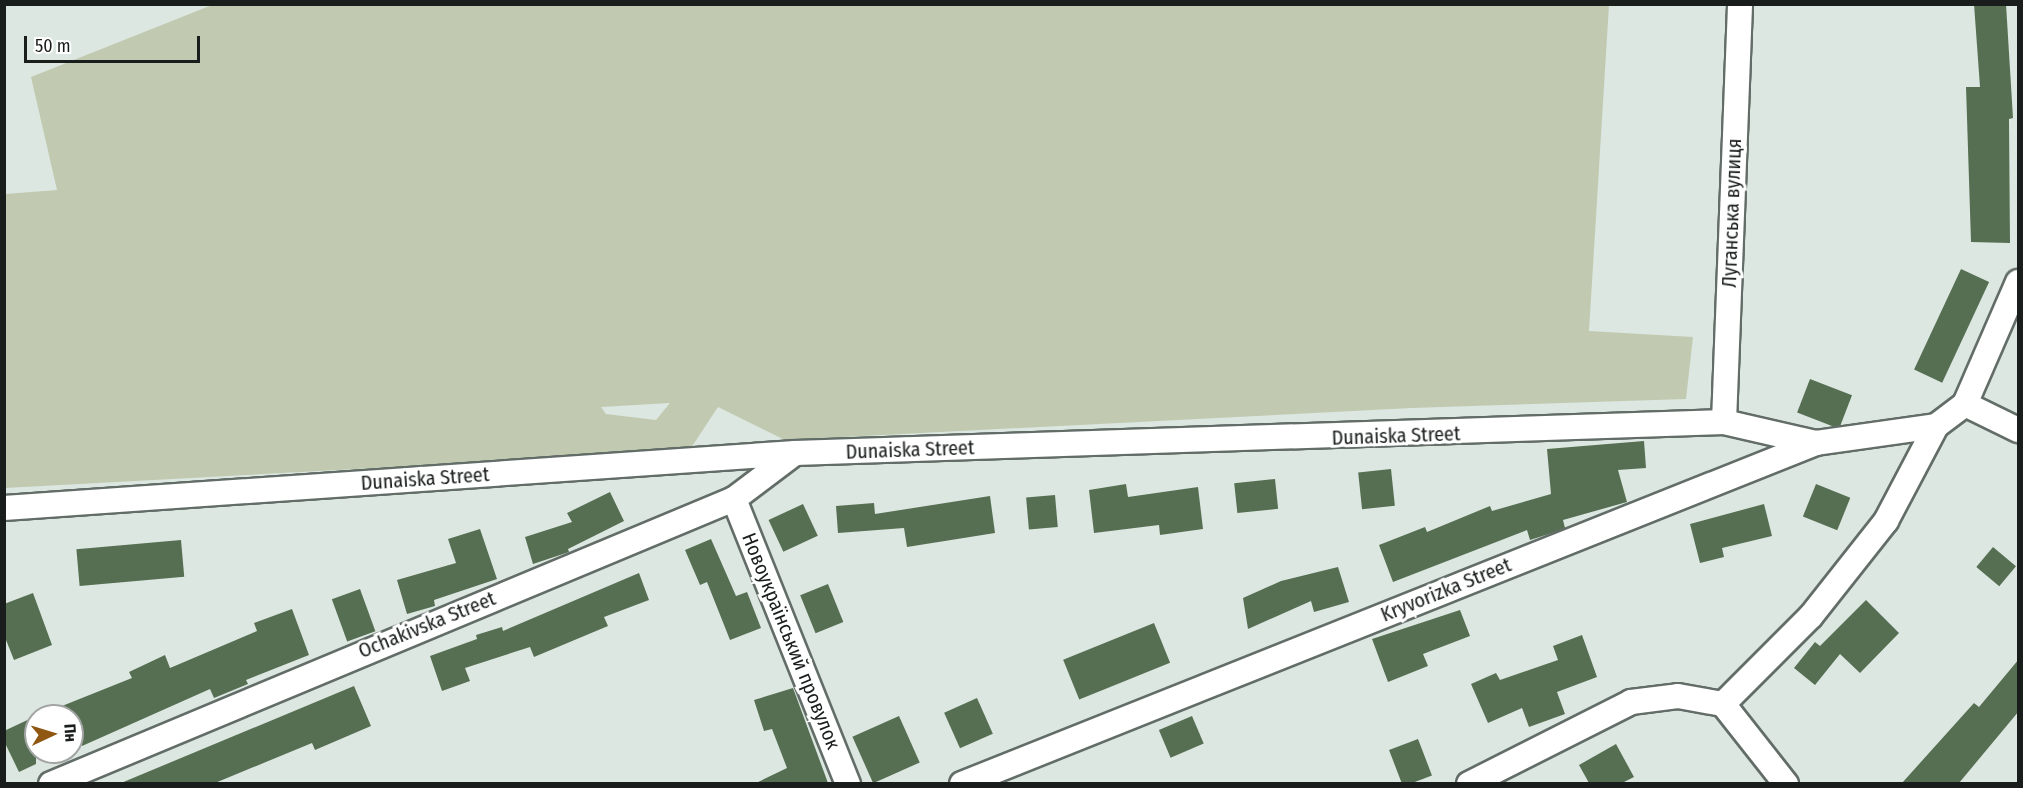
<!DOCTYPE html>
<html>
<head>
<meta charset="utf-8">
<style>
	body { margin:0 }
	#map { position:relative; width:2023px; height:788px; overflow:hidden; background:#dce7e1; font-family:"Fira Sans Condensed",sans-serif }
	div>[style] { position:absolute }
	[style*='--x'] { left:calc(var(--x)*1px); top:calc(var(--y)*1px); width:calc(var(--w)*1px); rotate:calc(var(--a)*1deg) }
	.green>* { inset:0; background:#c1cab1 }
	.building>* { inset:0; background:#566f52; transform-origin:0 0 }
	.roads { filter:drop-shadow(2px 0 #636d68) drop-shadow(-2px 0 #636d68) drop-shadow(0 2px #636d68) drop-shadow(0 -2px #636d68) }
	.street>* { height:24px; margin:-12px; padding:0 12px; transform-origin:12px; border-radius:12px; background:#fff }
	span { translate:-50% -50%; white-space:nowrap; text-align:center; line-height:1.15; -webkit-text-stroke:6px #fff; paint-order:stroke }
	.street-label { font-size:20px; color:#191d1b }
	.frame { position:absolute; inset:0; border:6px solid #191d1b; pointer-events:none }
	.north { position:absolute; left:24px; top:704px; width:60px; height:60px; box-sizing:border-box; background:#fff; border:2px solid #a3a5a4; border-radius:50%; rotate:86deg; font-size:16px; font-weight:700; line-height:24px; text-align:center; color:#191d1b }
	.north::after { content:''; display:block; margin:auto; width:21px; height:27px; background:#905712; clip-path:polygon(50% 0,100% 100%,50% 72%,0 100%) }
	.scale { position:absolute; left:24px; top:36px; width:176px; height:27px; box-sizing:border-box; border:3px solid #191d1b; border-top:0; padding-left:8px; font-size:18px; line-height:21px; white-space:nowrap; color:#191d1b; -webkit-text-stroke:4px #fff; paint-order:stroke }
</style>
</head>
<body>
<div id="map">
	<div class="green">
		<i style="clip-path:polygon(evenodd,212px 5px,1609px 5px,1589px 331px,1693px 337px,1686px 399px,1412px 408px,785px 440px,718px 407px,689px 451px,5px 488px,5px 194px,57px 190px,31px 77px,212px 5px,670px 403px,656px 420px,606px 414px,601px 407px,670px 403px)"></i>
	</div>
	<div class="building">
		<i style="clip-path:polygon(1974px 4px,2006px 4px,2013px 118px,2009px 119px,2010px 243px,1971px 242px,1966px 87px,1980px 87px)"></i>
		<i style="left:1961px;top:269px;width:31px;height:111px;rotate:25deg"></i>
		<i style="left:1810px;top:379px;width:45px;height:36px;rotate:21deg"></i>
		<i style="clip-path:polygon(1644px 441px,1646px 468px,1618px 470px,1627px 502px,1563px 520px,1565px 528px,1555px 532px,1530px 540px,1527px 530px,1393px 582px,1379px 545px,1425px 527px,1427px 532px,1490px 506px,1492px 511px,1551px 494px,1547px 449px)"></i>
		<i style="left:1391px;top:469px;width:37px;height:33px;rotate:84deg"></i>
		<i style="left:1275px;top:479px;width:30px;height:41px;rotate:84deg"></i>
		<i style="clip-path:polygon(1126px 484px,1128px 497px,1198px 487px,1203px 529px,1160px 535px,1159px 525px,1094px 533px,1089px 490px)"></i>
		<i style="left:1816px;top:484px;width:37px;height:35px;rotate:22deg"></i>
		<i style="clip-path:polygon(610px 492px,624px 521px,568px 549px,569px 552px,533px 564px,525px 537px,572px 522px,567px 513px)"></i>
		<i style="left:1055px;top:495px;width:32px;height:29px;rotate:85deg"></i>
		<i style="clip-path:polygon(990px 496px,995px 533px,907px 547px,904px 528px,838px 533px,836px 506px,874px 503px,875px 514px)"></i>
		<i style="left:803px;top:504px;width:35px;height:38px;rotate:65deg"></i>
		<i style="clip-path:polygon(1764px 504px,1772px 536px,1722px 548px,1724px 557px,1700px 563px,1690px 524px)"></i>
		<i style="clip-path:polygon(480px 529px,497px 579px,434px 600px,435px 606px,407px 614px,397px 580px,456px 563px,448px 539px)"></i>
		<i style="clip-path:polygon(711px 539px,736px 596px,747px 592px,761px 628px,730px 640px,707px 582px,700px 585px,685px 550px)"></i>
		<i style="left:181px;top:540px;width:37px;height:105px;rotate:85deg"></i>
		<i style="left:1993px;top:547px;width:30px;height:26px;rotate:40deg"></i>
		<i style="clip-path:polygon(1338px 567px,1349px 602px,1314px 612px,1311px 601px,1248px 629px,1243px 598px,1281px 581px)"></i>
		<i style="clip-path:polygon(639px 573px,649px 600px,604px 617px,608px 626px,534px 657px,530px 647px,465px 668px,470px 681px,442px 691px,430px 656px,477px 639px,476px 635px,502px 627px,503px 631px)"></i>
		<i style="left:828px;top:584px;width:41px;height:30px;rotate:68deg"></i>
		<i style="left:360px;top:589px;width:45px;height:30px;rotate:70deg"></i>
		<i style="clip-path:polygon(33px 593px,52px 645px,14px 660px,4px 635px,4px 604px)"></i>
		<i style="clip-path:polygon(1866px 600px,1899px 633px,1860px 673px,1840px 654px,1815px 685px,1794px 668px,1815px 642px,1820px 646px)"></i>
		<i style="clip-path:polygon(292px 609px,309px 655px,246px 680px,248px 684px,214px 698px,210px 689px,82px 746px,72px 716px,37px 716px,132px 678px,129px 672px,165px 655px,170px 668px,257px 631px,254px 623px)"></i>
		<i style="clip-path:polygon(1460px 610px,1470px 636px,1423px 654px,1428px 666px,1388px 682px,1372px 639px)"></i>
		<i style="left:1154px;top:623px;width:43px;height:98px;rotate:68deg"></i>
		<i style="clip-path:polygon(1582px 635px,1597px 677px,1557px 692px,1565px 714px,1529px 727px,1522px 708px,1488px 723px,1471px 684px,1496px 673px,1500px 680px,1558px 660px,1553px 646px)"></i>
		<i style="clip-path:polygon(2019px 659px,2019px 711px,1959px 783px,1902px 783px,1974px 703px,1979px 707px)"></i>
		<i style="clip-path:polygon(354px 686px,371px 726px,315px 750px,312px 743px,215px 783px,121px 783px)"></i>
		<i style="clip-path:polygon(793px 688px,828px 783px,756px 783px,787px 768px,772px 729px,764px 731px,754px 700px)"></i>
		<i style="left:977px;top:698px;width:39px;height:36px;rotate:66deg"></i>
		<i style="clip-path:polygon(36px 716px,36px 764px,19px 772px,4px 741px,4px 731px)"></i>
		<i style="left:899px;top:716px;width:51px;height:51px;rotate:66deg"></i>
		<i style="left:1192px;top:716px;width:30px;height:36px;rotate:67deg"></i>
		<i style="left:1418px;top:739px;width:39px;height:31px;rotate:69deg"></i>
		<i style="clip-path:polygon(1616px 744px,1634px 777px,1622px 783px,1589px 783px,1579px 765px)"></i>
	</div>
	<div class="roads">
		<div class="street">
			<i style="--x:1965;--y:404;--w:59;--a:26.1"></i>
			<i style="--x:1724;--y:422;--w:418;--a:-87.8"></i>
			<i style="--x:734;--y:499;--w:307;--a:68.2"></i>
			<i style="--x:4;--y:508;--w:793;--a:-3.98"></i>
			<i style="--x:795;--y:453;--w:930;--a:-1.91"></i>
			<i style="--x:1724;--y:422;--w:94;--a:12.9"></i>
			<i style="--x:1723;--y:704;--w:124;--a:-45"></i>
			<i style="--x:1811;--y:616;--w:121;--a:-51.7"></i>
			<i style="--x:1886;--y:521;--w:107;--a:-62.2"></i>
			<i style="--x:1936;--y:426;--w:36;--a:-37"></i>
			<i style="--x:1965;--y:404;--w:133;--a:-66.5"></i>
			<i style="--x:1723;--y:704;--w:102;--a:51.8"></i>
			<i style="--x:51;--y:784;--w:740;--a:-22.65"></i>
			<i style="--x:734;--y:499;--w:76;--a:-37"></i>
			<i style="--x:962;--y:784;--w:920;--a:-21.77"></i>
			<i style="--x:1816;--y:443;--w:121;--a:-8.1"></i>
			<i style="--x:1469;--y:784;--w:182;--a:-26.8"></i>
			<i style="--x:1631;--y:702;--w:47;--a:-7.3"></i>
			<i style="--x:1678;--y:696;--w:46;--a:10.1"></i>
		</div>
	</div>
	<div class="street-label">
		<span style="left:1732px;top:213px;rotate:-88deg">Луганська вулиця</span>
		<span style="left:1396px;top:436px;rotate:-2deg">Dunaiska Street</span>
		<span style="left:910px;top:450px;rotate:-2deg">Dunaiska Street</span>
		<span style="left:425px;top:479px;rotate:-4deg">Dunaiska Street</span>
		<span style="left:1446px;top:590px;rotate:-22deg">Kryvorizka Street</span>
		<span style="left:427px;top:625px;rotate:-22deg">Ochakivska Street</span>
		<span style="left:791px;top:641px;rotate:68deg">Новоукраїнський провулок</span>
	</div>
	<div class="frame"></div>
	<div class="north">Пн</div>
	<div class="scale">50 m</div>
</div>
</body>
</html>
